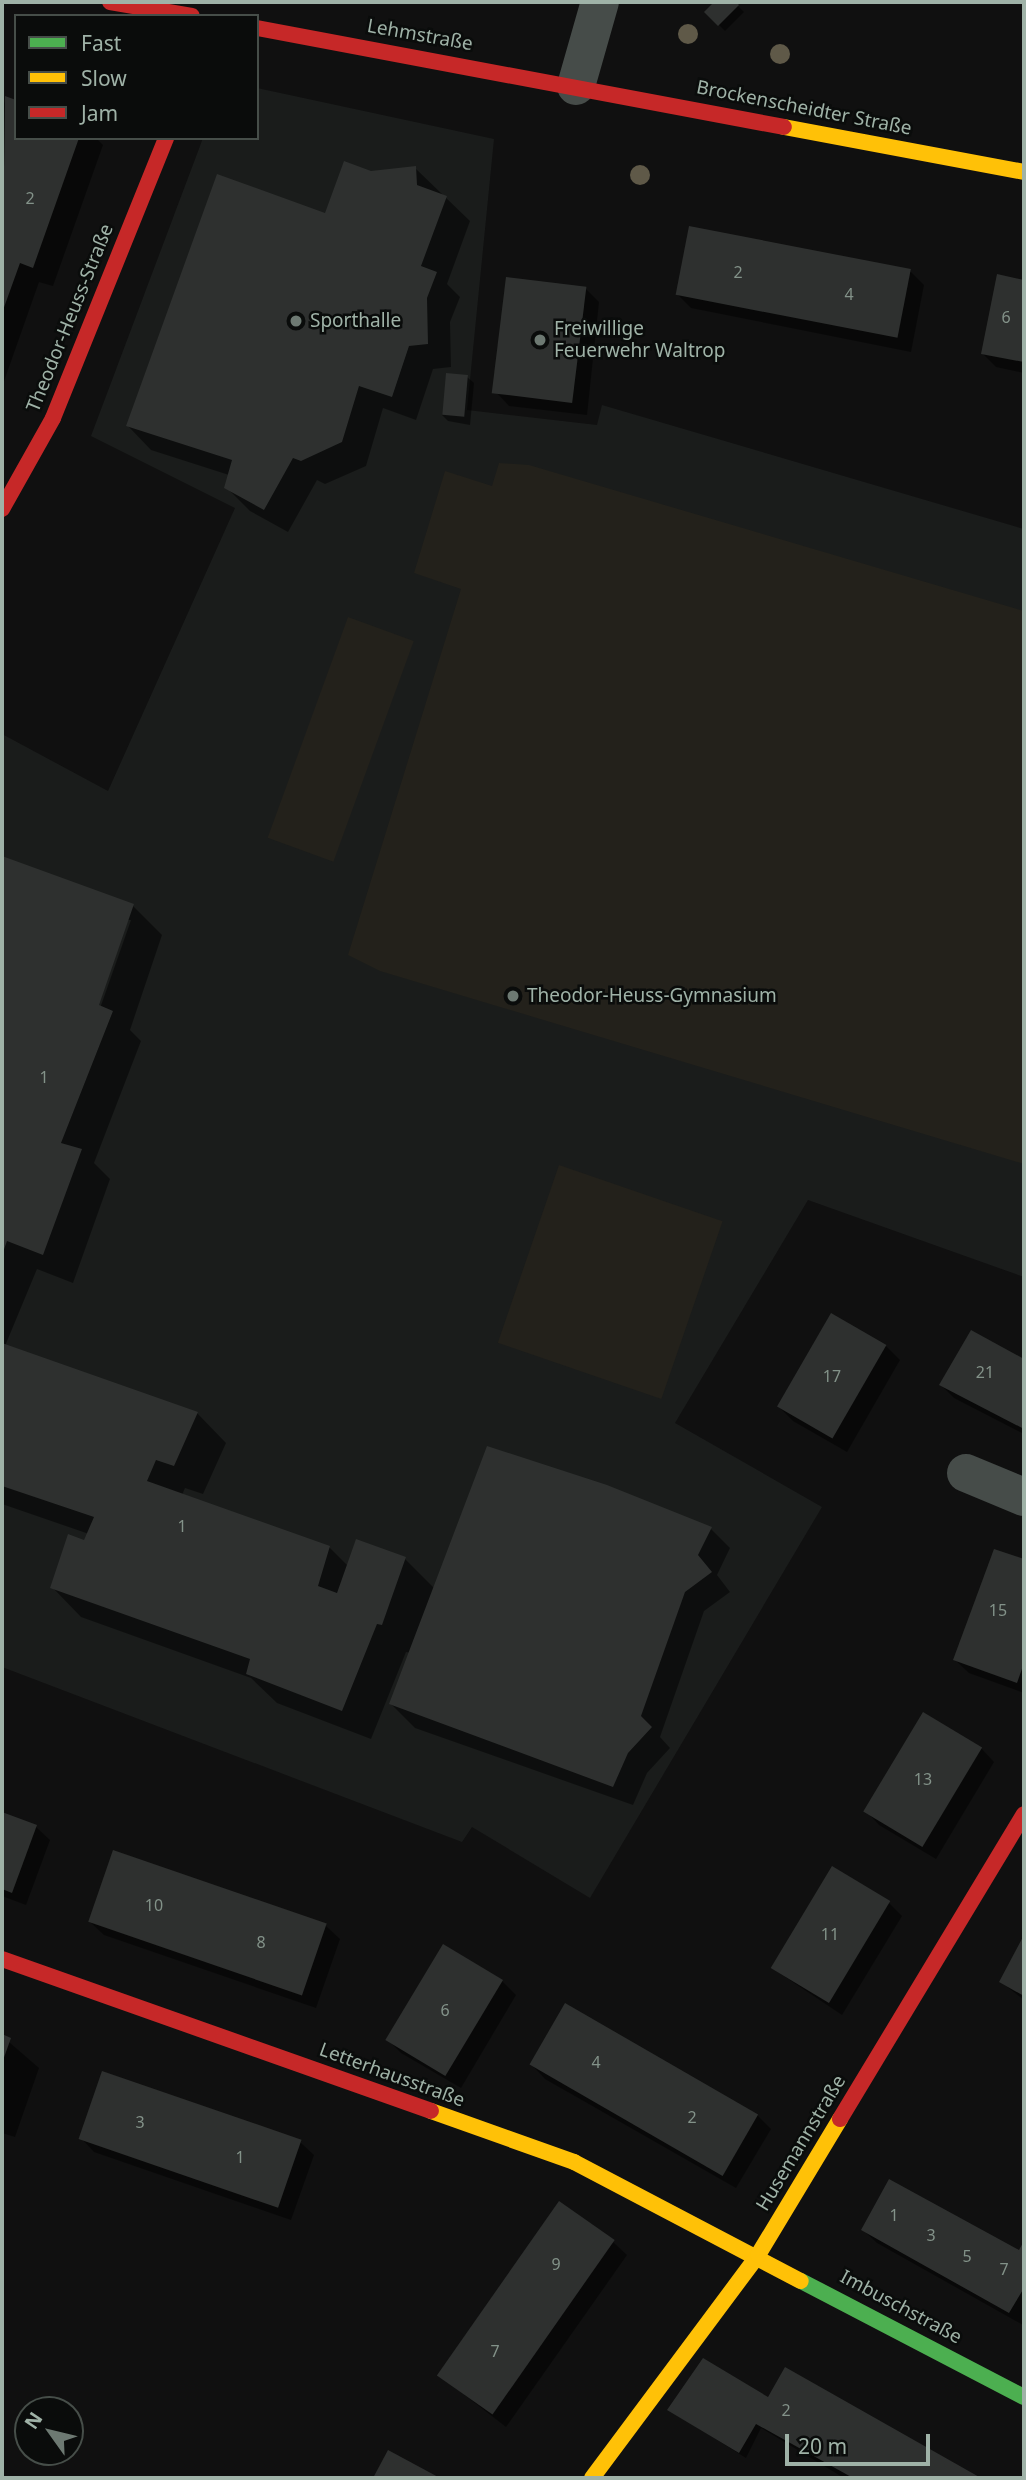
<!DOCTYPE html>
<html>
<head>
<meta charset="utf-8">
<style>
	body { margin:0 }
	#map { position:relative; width:1026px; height:2480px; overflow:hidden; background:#101010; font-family:"Noto Sans",sans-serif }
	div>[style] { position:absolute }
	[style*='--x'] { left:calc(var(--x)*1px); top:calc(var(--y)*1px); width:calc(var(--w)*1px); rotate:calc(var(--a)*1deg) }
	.built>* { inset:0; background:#1a1c1b }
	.green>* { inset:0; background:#23211b; transform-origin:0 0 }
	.shadow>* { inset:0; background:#0007 }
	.building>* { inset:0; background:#2e302f; transform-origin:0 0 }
	.street>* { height:38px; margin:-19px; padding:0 19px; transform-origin:19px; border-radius:19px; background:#464c49 }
	.fast>* { height:16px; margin:-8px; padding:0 8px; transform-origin:8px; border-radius:8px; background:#4caf50 }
	.slow>* { height:16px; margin:-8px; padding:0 8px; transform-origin:8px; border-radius:8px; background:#ffc107 }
	.jam>* { height:16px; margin:-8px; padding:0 8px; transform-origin:8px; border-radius:8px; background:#c62828 }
	.trees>* { width:20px; height:20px; margin:-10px; border-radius:50%; background:#5f5948 }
	.dots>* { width:19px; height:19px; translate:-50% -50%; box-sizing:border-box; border:4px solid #0a0c0b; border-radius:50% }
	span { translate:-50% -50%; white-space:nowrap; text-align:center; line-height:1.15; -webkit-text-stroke:5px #0a0c0b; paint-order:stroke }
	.number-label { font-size:16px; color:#839289 }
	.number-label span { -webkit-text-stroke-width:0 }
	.street-label { font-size:19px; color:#9fb2a7 }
	.poi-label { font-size:19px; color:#9fb2a7 }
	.left { translate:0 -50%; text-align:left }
	.frame { position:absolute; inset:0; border:4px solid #9fb2a7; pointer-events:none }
	.legend { position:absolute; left:14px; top:14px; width:245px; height:126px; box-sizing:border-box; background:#0a0c0b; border:2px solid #464e49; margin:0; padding:9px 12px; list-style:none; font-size:21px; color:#9fb2a7 }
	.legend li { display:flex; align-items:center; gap:14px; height:35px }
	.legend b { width:35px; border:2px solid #464e49 }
	.north { position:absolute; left:14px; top:2396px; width:70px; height:70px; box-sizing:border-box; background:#0a0c0b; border:2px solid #464e49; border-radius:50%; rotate:304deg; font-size:19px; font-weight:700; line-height:28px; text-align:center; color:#9fb2a7 }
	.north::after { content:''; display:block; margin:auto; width:24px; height:32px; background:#6d7972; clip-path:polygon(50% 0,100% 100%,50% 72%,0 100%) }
	.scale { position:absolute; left:785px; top:2434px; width:145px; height:32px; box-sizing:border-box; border:4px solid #9fb2a7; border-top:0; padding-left:9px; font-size:21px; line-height:24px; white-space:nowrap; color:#9fb2a7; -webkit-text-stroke:5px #0a0c0b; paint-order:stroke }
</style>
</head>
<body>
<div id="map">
	<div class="built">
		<i style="clip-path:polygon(257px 88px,494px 139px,467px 410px,597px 425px,602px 405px,1024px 529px,1024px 1277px,808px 1200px,675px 1423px,822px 1507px,590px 1898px,472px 1827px,462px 1842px,2px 1667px,2px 734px,108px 791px,235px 508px,91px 436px,203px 138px,257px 138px)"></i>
	</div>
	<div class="green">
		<i style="clip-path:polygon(499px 463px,529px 465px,1024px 611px,1024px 1164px,380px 971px,348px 955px,461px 589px,414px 573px,445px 471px,492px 486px)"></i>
		<i style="left:348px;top:617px;width:70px;height:235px;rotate:20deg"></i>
		<i style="left:559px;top:1165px;width:173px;height:188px;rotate:19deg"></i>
	</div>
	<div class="shadow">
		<i style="clip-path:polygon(716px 2px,734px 2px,744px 12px,725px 31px,706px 12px)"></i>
		<i style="clip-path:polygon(6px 98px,16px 138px,96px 138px,103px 145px,53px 286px,39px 282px,2px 387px,2px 110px)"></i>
		<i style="clip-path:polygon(415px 168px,470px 221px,447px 284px,460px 297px,450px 322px,451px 367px,433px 369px,416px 420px,383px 408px,366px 466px,325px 484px,317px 480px,288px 532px,250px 511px,226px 487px,229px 475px,151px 450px,128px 426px,371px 173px)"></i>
		<i style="clip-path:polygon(911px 272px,924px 285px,911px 352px,691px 308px,678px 295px)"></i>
		<i style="clip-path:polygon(998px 276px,1024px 281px,1024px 373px,996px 367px,983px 354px)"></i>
		<i style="clip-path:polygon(585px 288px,599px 302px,587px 415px,509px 406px,496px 392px)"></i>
		<i style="clip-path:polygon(467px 377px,474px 383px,470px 425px,448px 421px,442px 415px)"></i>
		<i style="clip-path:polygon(evenodd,2px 858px,133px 906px,162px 935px,130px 1030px,141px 1041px,94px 1163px,110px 1179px,73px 1283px,37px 1269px,5px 1346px,197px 1413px,226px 1443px,203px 1494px,185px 1488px,182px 1495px,329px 1547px,348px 1566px,357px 1541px,405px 1559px,435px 1589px,711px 1529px,730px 1548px,717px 1575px,730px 1592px,704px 1611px,660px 1737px,670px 1748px,647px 1773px,633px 1805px,415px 1728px,391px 1704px,411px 1653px,406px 1652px,371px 1739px,277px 1703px,251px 1678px,81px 1617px,52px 1587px,89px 1534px,2px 1504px,2px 858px,127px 920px,131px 920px,98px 1014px,95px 1013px,127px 920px)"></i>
		<i style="clip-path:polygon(832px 1315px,886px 1346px,900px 1360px,847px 1452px,793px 1421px,779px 1407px)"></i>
		<i style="clip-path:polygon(971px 1333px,1024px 1361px,1024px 1434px,954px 1398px,941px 1385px)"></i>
		<i style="clip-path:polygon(995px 1551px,1024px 1561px,1024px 1693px,969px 1673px,955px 1660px)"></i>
		<i style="clip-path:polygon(981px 1748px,994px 1762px,936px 1859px,879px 1825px,866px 1811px)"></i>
		<i style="clip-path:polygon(2px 1814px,36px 1827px,50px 1840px,26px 1905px,2px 1896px)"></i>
		<i style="clip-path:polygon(888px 1902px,902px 1916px,842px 2015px,772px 1968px)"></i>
		<i style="clip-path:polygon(90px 1922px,326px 1926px,340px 1939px,316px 2008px,104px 1935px)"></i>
		<i style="clip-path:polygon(1024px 1939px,1024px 2000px,1001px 1982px)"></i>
		<i style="clip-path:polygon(502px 1981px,516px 1995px,461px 2088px,401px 2053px,388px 2040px)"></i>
		<i style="clip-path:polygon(565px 2006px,757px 2115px,771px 2129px,736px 2188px,545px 2079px,532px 2065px)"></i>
		<i style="clip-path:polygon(2px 2036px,39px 2068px,15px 2137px,2px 2133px)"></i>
		<i style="clip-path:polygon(81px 2138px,300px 2142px,314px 2155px,291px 2220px,94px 2152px)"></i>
		<i style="clip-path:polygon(863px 2230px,1020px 2253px,1024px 2244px,1023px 2325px,877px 2243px)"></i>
		<i style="clip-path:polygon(613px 2242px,627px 2255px,506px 2427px,439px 2375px)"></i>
		<i style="clip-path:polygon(785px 2370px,978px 2478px,844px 2478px,761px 2428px,746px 2458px,669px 2410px,768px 2400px)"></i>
	</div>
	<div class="building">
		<i style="clip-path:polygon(714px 2px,736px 2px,739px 5px,718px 26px,704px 12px)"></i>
		<i style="clip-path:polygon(5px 96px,16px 100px,16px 138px,79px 138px,33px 268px,20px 263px,2px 313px)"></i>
		<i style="clip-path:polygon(344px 161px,371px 171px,416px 166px,417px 185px,447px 196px,421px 266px,437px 272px,427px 298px,428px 344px,409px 346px,392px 397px,359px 386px,342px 442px,301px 461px,293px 458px,264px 510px,224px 488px,232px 460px,126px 426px,217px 174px,325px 213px)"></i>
		<i style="left:689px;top:226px;width:226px;height:70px;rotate:11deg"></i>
		<i style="clip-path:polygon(997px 274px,1024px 280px,1024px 362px,981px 354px)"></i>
		<i style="left:506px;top:277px;width:81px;height:117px;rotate:7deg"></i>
		<i style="left:446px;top:373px;width:22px;height:42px;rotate:5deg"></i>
		<i style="clip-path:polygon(2px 856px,134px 904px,99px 1005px,113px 1011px,61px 1143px,82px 1149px,43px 1255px,7px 1241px,2px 1255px)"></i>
		<i style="left:831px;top:1313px;width:64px;height:108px;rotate:30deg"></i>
		<i style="clip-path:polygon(971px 1330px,1024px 1359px,1024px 1429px,939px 1385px)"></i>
		<i style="clip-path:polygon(2px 1343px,198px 1412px,174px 1466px,156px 1460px,147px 1481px,330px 1546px,318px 1586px,337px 1593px,356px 1539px,406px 1557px,382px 1625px,377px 1624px,342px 1711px,246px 1674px,250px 1659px,50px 1588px,68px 1534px,84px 1540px,94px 1517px,2px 1486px)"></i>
		<i style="clip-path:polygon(487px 1446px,607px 1485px,712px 1527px,698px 1555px,712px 1572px,685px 1592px,641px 1716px,652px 1727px,628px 1753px,613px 1787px,389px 1704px)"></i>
		<i style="clip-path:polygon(994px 1549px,1024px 1559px,1024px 1663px,1017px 1683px,953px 1660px)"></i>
		<i style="left:923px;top:1712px;width:69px;height:116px;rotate:31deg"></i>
		<i style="clip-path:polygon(2px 1812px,37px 1825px,12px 1893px,2px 1889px)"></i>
		<i style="left:113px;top:1850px;width:226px;height:76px;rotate:19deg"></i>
		<i style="left:832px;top:1866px;width:68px;height:119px;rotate:31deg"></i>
		<i style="clip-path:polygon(1024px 1935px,1024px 1996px,999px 1982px)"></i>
		<i style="left:443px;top:1944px;width:70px;height:112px;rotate:31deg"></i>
		<i style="left:565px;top:2003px;width:223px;height:71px;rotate:30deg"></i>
		<i style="clip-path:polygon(2px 2034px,11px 2038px,2px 2063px)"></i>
		<i style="left:102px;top:2071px;width:211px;height:72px;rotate:19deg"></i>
		<i style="clip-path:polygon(889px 2179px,1019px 2250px,1024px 2241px,1024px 2288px,1009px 2313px,861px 2230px)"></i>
		<i style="left:559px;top:2201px;width:68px;height:213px;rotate:35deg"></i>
		<i style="clip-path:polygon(703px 2358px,768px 2397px,785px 2367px,981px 2478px,853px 2478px,756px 2424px,739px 2453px,667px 2410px)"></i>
		<i style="clip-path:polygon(388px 2450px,440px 2478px,373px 2478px)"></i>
	</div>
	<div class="street">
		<i style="--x:576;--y:86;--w:87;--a:-74.1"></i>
		<i style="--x:966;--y:1473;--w:63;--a:22.5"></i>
	</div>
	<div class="fast">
		<i style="--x:801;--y:2281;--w:251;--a:27.5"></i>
	</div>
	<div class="slow">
		<i style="--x:784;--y:127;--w:244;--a:10.6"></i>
		<i style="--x:431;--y:2111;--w:152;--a:19.6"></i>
		<i style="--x:574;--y:2162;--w:256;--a:27.7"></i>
		<i style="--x:592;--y:2478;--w:278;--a:-53.3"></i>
		<i style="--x:758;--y:2255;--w:159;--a:-58.9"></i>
	</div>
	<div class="jam">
		<i style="--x:110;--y:2;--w:83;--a:9.7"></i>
		<i style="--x:257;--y:28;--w:536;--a:10.64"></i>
		<i style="--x:2;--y:509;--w:104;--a:-60.7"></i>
		<i style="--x:53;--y:418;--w:302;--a:-68"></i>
		<i style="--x:2;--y:1959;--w:455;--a:19.5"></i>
		<i style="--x:840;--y:2119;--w:356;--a:-58.9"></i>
	</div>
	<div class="trees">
		<i style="left:688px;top:34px"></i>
		<i style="left:780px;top:54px"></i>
		<i style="left:640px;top:175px"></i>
	</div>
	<div class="dots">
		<i style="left:296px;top:321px;background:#6d7972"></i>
		<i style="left:540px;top:340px;background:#6d7972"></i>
		<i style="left:513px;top:996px;background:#6d7972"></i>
	</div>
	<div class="number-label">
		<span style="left:30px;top:198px">2</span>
		<span style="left:738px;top:272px">2</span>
		<span style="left:849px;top:294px">4</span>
		<span style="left:1006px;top:317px">6</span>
		<span style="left:44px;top:1077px">1</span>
		<span style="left:985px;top:1372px">21</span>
		<span style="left:832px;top:1376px">17</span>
		<span style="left:182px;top:1526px">1</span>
		<span style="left:998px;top:1610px">15</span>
		<span style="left:923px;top:1779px">13</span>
		<span style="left:154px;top:1905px">10</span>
		<span style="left:830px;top:1934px">11</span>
		<span style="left:261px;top:1942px">8</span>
		<span style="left:445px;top:2010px">6</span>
		<span style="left:596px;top:2062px">4</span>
		<span style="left:692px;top:2117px">2</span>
		<span style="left:140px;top:2122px">3</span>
		<span style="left:240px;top:2157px">1</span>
		<span style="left:894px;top:2215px">1</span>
		<span style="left:931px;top:2235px">3</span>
		<span style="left:967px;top:2256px">5</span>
		<span style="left:556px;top:2264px">9</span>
		<span style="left:1004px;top:2269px">7</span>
		<span style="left:495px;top:2351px">7</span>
		<span style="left:786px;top:2410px">2</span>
	</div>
	<div class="street-label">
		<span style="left:420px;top:35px;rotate:10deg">Lehmstraße</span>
		<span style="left:804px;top:108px;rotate:11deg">Brockenscheidter Straße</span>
		<span style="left:70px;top:318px;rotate:-68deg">Theodor-Heuss-Straße</span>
		<span style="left:392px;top:2075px;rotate:20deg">Letterhausstraße</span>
		<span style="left:801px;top:2143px;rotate:-59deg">Husemannstraße</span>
		<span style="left:901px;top:2307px;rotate:28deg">Imbuschstraße</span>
	</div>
	<div class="poi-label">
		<span class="left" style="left:310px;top:321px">Sporthalle</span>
		<span class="left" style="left:554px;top:340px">Freiwillige<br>Feuerwehr Waltrop</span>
		<span class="left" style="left:527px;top:996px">Theodor-Heuss-Gymnasium</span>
	</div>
	<div class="frame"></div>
	<ul class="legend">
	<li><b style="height:9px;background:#4caf50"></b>Fast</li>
	<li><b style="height:9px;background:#ffc107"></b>Slow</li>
	<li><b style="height:9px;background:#c62828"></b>Jam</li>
	</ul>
	<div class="north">N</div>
	<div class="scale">20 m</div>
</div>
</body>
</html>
